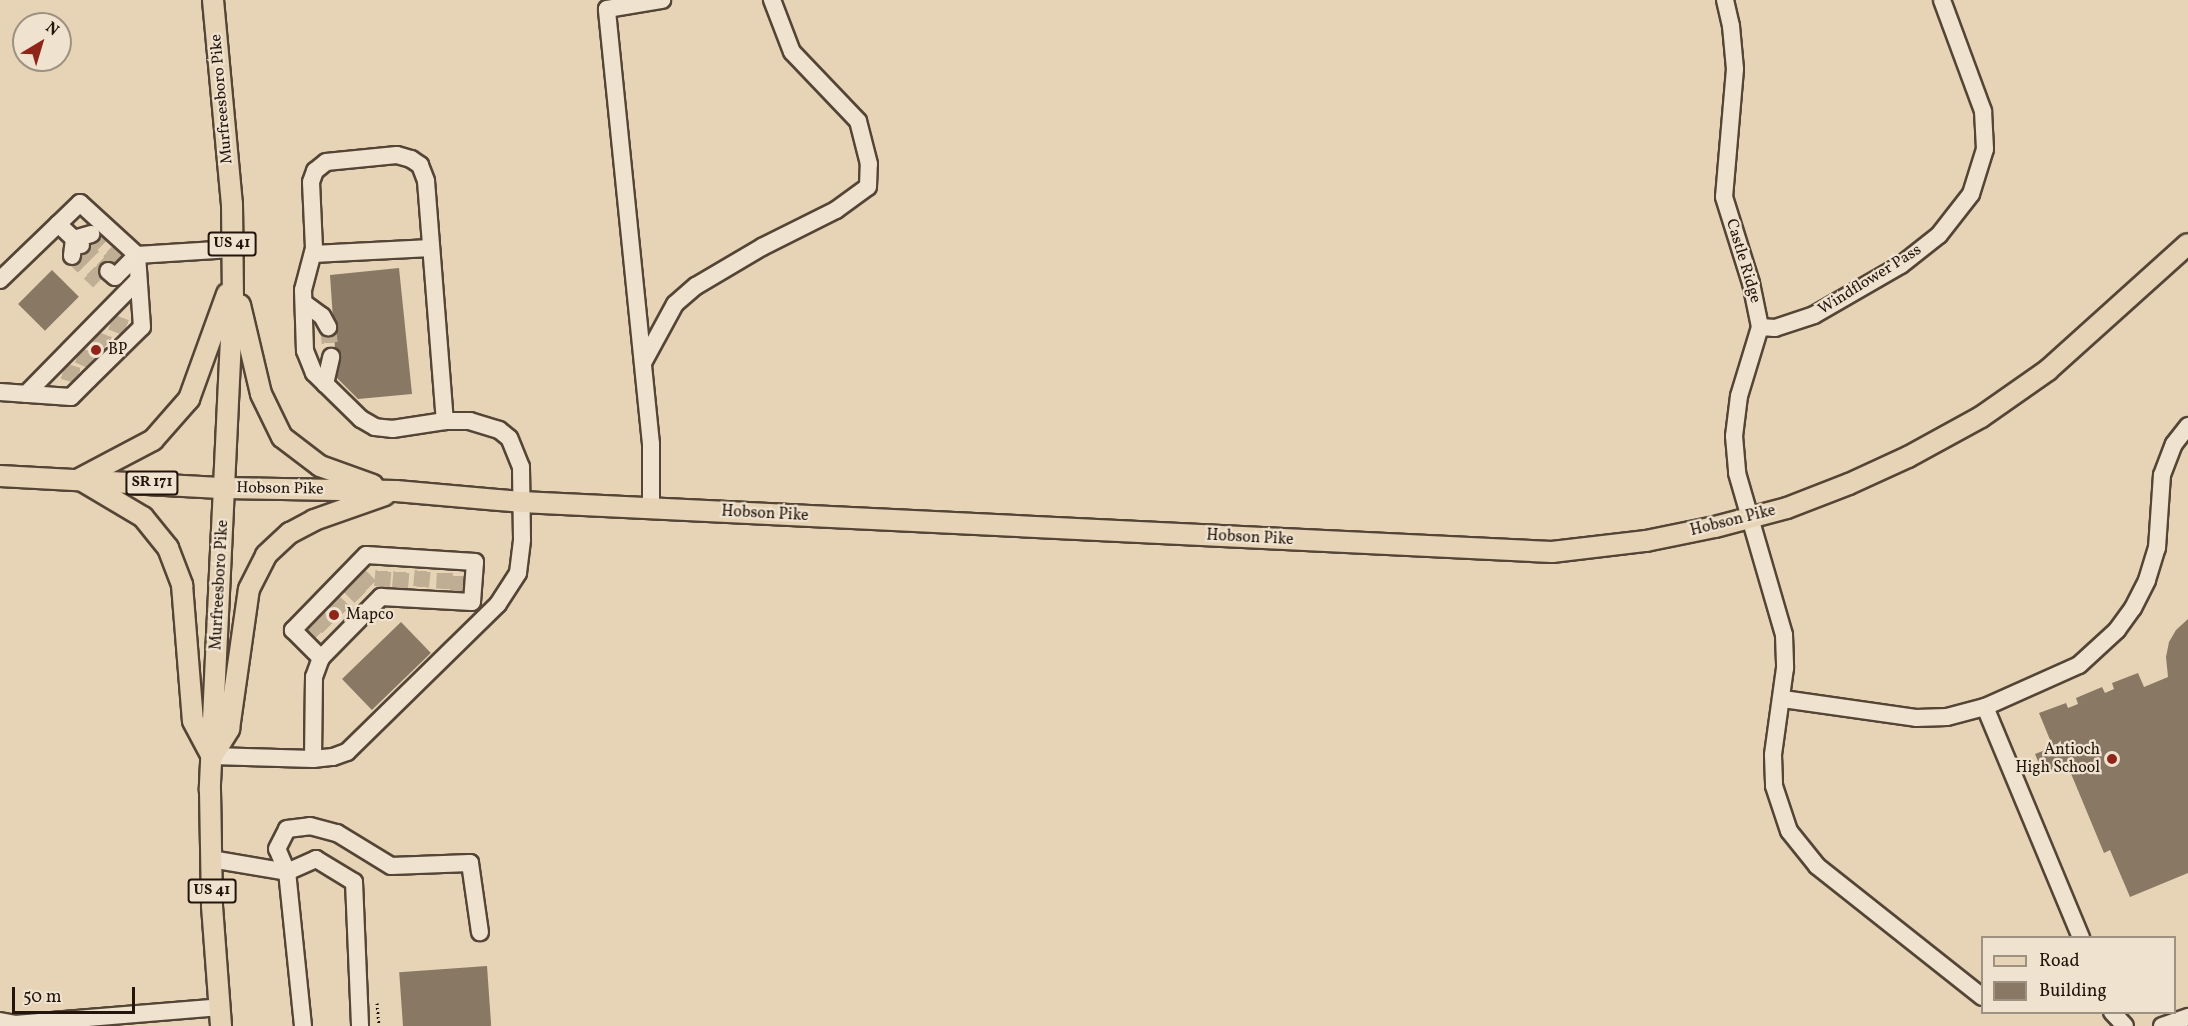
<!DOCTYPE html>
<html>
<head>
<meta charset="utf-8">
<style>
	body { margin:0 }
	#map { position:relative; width:2188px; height:1026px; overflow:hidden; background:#e7d4b6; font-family:Vollkorn,serif }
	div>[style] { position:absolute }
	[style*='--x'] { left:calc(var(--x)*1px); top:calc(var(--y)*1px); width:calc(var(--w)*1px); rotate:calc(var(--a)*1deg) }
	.building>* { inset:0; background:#897864; transform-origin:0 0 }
	.minor-tunnel>* { height:16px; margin-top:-8px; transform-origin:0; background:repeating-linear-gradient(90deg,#c0ae94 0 16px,transparent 0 24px) }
	.path>* { height:3px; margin-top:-1.5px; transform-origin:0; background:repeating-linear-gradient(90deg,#23150c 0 1.5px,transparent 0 4.5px) }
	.roads { filter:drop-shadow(2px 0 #544536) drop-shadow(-2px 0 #544536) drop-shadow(0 2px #544536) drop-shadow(0 -2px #544536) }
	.minor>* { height:16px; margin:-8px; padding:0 8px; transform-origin:8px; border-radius:8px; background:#efe3d0 }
	.major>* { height:20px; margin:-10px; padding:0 10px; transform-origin:10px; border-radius:10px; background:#e7d4b6 }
	.dots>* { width:16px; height:16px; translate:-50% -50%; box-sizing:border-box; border:3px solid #efe3d0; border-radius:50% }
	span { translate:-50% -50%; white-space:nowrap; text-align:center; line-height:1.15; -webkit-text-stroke:4.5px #efe3d0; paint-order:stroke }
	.shield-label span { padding:2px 4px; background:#efe3d0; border:2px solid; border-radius:4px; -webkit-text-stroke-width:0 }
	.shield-label { font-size:15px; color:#23150c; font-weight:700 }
	.street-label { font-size:16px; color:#23150c }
	.poi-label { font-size:16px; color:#23150c }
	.left { translate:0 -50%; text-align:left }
	.right { translate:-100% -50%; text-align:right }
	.legend { position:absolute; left:1981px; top:936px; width:195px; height:78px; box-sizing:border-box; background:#efe3d0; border:2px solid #9d9182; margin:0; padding:8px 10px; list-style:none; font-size:18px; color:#23150c }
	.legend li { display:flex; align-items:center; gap:12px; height:30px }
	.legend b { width:30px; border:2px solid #9d9182 }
	.north { position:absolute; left:12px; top:12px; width:60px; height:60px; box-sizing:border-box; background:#efe3d0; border:2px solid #9d9182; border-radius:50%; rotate:38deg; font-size:16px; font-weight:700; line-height:24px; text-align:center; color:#23150c }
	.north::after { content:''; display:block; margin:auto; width:21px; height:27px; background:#8f2418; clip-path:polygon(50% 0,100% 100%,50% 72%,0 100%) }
	.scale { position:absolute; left:12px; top:987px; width:123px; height:27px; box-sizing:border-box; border:3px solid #23150c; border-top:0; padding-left:8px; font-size:18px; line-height:21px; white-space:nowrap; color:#23150c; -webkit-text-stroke:4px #efe3d0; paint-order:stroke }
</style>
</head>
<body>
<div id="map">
	<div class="building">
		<i style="clip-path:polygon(399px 268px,412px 394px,358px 399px,337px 378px,330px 275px)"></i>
		<i style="left:52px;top:270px;width:38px;height:48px;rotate:45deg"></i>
		<i style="clip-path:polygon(2188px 619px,2188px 873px,2130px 897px,2110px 850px,2104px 853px,2067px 764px,2043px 773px,2035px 754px,2053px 747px,2039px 713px,2066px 703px,2068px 708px,2078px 704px,2076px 698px,2102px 687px,2105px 693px,2114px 689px,2112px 683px,2138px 673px,2144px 687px,2168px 677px,2166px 657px,2169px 642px,2176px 630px)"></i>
		<i style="left:401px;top:622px;width:43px;height:82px;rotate:46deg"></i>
		<i style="left:487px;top:966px;width:60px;height:88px;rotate:86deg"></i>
	</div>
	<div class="minor-tunnel">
		<i style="--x:91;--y:234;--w:38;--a:43"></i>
		<i style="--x:82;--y:246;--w:36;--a:44"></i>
		<i style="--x:72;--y:256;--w:37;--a:44"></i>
		<i style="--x:111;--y:322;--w:19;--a:21"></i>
		<i style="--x:328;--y:327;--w:30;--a:84"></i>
		<i style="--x:94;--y:339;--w:19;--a:21"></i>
		<i style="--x:78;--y:355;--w:20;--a:24"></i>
		<i style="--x:63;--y:371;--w:21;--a:17"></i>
		<i style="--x:359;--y:575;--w:21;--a:45"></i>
		<i style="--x:349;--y:586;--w:21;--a:45"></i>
		<i style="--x:382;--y:587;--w:21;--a:-85"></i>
		<i style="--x:421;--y:587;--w:19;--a:-84"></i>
		<i style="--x:400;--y:588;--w:21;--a:-85"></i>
		<i style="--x:444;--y:589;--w:19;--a:-87"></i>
		<i style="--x:458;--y:592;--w:21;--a:-85"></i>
		<i style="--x:333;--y:601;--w:22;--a:43"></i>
		<i style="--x:317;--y:616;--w:22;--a:47"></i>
		<i style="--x:305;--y:626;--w:23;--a:45"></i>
	</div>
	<div class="path">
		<i style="--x:377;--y:1003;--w:23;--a:85"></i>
	</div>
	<div class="roads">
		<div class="minor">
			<i style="--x:1725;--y:0;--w:27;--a:77"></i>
			<i style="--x:1731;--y:26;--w:43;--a:84.7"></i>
			<i style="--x:1735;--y:69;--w:128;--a:94.9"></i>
			<i style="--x:1724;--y:197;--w:90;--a:72.6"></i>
			<i style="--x:1751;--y:283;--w:45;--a:78.4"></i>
			<i style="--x:1760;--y:327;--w:72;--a:106.9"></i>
			<i style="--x:1739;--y:396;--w:40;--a:97.1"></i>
			<i style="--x:1734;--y:436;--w:37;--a:85"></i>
			<i style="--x:1737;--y:473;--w:169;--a:73.8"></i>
			<i style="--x:1784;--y:635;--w:33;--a:88"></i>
			<i style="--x:1785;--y:668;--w:88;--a:97.9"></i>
			<i style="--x:1773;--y:755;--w:31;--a:88"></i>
			<i style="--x:1774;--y:786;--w:47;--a:71.6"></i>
			<i style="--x:1789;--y:831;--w:45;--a:51.3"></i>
			<i style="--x:1817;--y:866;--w:211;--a:38.4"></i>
			<i style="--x:58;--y:224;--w:22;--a:43"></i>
			<i style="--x:74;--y:239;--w:17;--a:97"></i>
			<i style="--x:81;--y:245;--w:9;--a:-139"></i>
			<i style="--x:74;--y:239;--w:18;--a:-16"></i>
			<i style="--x:313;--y:254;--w:118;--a:-2.9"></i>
			<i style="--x:0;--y:280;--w:111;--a:-43.9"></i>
			<i style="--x:80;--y:203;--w:77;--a:42.4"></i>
			<i style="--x:137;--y:255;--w:31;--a:135"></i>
			<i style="--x:115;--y:277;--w:9;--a:-139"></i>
			<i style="--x:304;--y:303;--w:22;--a:36"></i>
			<i style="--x:322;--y:316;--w:13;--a:61"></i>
			<i style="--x:1760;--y:327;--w:15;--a:4"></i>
			<i style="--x:1775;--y:328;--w:41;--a:-18.4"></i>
			<i style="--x:1814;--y:315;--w:100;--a:-29.9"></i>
			<i style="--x:1901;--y:265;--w:48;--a:-38.3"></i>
			<i style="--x:1939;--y:235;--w:52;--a:-52"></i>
			<i style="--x:1971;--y:194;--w:47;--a:-72.7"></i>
			<i style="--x:1985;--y:149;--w:38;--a:-93"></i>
			<i style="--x:1983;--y:111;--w:118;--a:-110.3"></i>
			<i style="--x:643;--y:363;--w:67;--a:-61.5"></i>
			<i style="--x:675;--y:304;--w:28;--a:-41"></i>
			<i style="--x:696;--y:286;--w:77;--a:-30.6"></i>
			<i style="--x:762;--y:247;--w:83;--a:-26.6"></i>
			<i style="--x:836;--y:210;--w:39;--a:-36"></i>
			<i style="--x:868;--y:187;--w:23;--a:-88"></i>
			<i style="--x:869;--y:164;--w:44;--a:-104.3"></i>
			<i style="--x:858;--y:121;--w:95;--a:-133.7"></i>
			<i style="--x:792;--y:52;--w:56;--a:-111"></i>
			<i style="--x:325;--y:384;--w:28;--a:-77"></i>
			<i style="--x:0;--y:392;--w:71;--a:4"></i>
			<i style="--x:71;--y:397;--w:25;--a:-45"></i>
			<i style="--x:89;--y:379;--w:74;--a:-44.5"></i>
			<i style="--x:142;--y:327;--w:72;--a:-94"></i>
			<i style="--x:137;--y:255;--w:95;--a:-3.6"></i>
			<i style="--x:26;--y:394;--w:160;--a:-45.5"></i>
			<i style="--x:651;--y:509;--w:65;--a:-90"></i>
			<i style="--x:651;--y:444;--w:437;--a:-95.8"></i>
			<i style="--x:607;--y:9;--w:56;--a:-9.3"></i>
			<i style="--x:1783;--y:699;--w:134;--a:8.1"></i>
			<i style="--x:1916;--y:718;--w:31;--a:-2"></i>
			<i style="--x:1947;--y:717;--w:39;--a:-15"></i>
			<i style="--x:1985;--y:707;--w:103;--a:-24.1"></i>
			<i style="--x:2079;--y:665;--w:52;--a:-42.6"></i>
			<i style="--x:2117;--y:630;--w:27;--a:-54"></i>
			<i style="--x:2133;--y:608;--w:31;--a:-63"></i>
			<i style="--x:2147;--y:580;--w:34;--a:-73"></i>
			<i style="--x:2157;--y:548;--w:73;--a:-86.1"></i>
			<i style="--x:2162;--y:475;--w:33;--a:-69"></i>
			<i style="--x:2174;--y:444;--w:23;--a:-52"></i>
			<i style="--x:1985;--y:707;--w:250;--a:67.4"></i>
			<i style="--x:212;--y:756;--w:101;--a:1.7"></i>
			<i style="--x:313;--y:759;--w:20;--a:-6"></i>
			<i style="--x:333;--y:757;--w:15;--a:-20"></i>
			<i style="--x:347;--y:752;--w:211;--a:-44.4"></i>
			<i style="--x:498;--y:604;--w:37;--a:-57"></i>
			<i style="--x:518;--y:573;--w:34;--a:-83"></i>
			<i style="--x:522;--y:539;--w:72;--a:-90.8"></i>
			<i style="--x:521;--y:467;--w:31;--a:-112"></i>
			<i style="--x:509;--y:438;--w:13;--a:-141"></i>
			<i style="--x:499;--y:430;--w:30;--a:-163"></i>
			<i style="--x:470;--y:421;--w:25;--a:180"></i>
			<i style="--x:445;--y:421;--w:53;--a:171.3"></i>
			<i style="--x:393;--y:429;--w:18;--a:-174"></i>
			<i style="--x:375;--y:427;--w:16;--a:-150"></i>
			<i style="--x:361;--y:419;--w:66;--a:-135.6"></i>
			<i style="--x:314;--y:373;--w:24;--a:-112"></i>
			<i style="--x:305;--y:351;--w:61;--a:-91.9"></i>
			<i style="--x:303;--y:290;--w:43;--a:-75.3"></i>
			<i style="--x:314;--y:248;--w:66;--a:-92.6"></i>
			<i style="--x:311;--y:182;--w:12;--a:-70"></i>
			<i style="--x:315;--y:171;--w:14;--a:-39"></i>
			<i style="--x:326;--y:162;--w:71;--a:-5.6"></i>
			<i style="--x:397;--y:155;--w:15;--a:16"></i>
			<i style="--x:411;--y:159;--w:11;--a:34"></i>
			<i style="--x:420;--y:165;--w:17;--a:69"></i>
			<i style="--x:426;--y:181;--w:241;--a:85.5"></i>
			<i style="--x:313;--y:759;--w:82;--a:-89.3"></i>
			<i style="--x:314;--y:677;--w:20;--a:-70"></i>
			<i style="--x:321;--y:658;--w:86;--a:-45.5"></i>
			<i style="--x:381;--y:597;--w:91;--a:3.1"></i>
			<i style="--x:472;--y:602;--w:40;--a:-85.7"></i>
			<i style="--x:475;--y:562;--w:109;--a:-176.3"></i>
			<i style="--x:366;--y:555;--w:105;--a:134.2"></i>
			<i style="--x:293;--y:630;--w:40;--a:45"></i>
			<i style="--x:211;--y:859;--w:77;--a:9.7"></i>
			<i style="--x:287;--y:872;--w:32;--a:-24"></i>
			<i style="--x:316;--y:859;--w:44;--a:31.2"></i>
			<i style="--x:354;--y:882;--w:144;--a:87.6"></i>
			<i style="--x:2112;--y:1012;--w:19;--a:47"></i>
			<i style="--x:0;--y:1021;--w:15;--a:11"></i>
			<i style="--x:15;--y:1024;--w:206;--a:-4.7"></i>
			<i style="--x:303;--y:1026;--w:155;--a:-95.9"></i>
			<i style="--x:287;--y:872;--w:25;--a:-113"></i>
			<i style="--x:277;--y:849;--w:22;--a:-63"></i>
			<i style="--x:287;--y:829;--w:23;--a:-7"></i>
			<i style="--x:310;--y:826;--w:28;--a:15"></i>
			<i style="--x:337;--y:833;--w:63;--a:31.4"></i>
			<i style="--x:391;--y:866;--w:79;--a:-2.2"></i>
			<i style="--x:470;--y:863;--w:70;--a:81.8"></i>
			<i style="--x:2162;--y:1026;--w:28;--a:-19"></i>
		</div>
		<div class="major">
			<i style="--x:213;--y:0;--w:205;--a:84.7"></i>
			<i style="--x:232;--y:204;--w:92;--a:89.4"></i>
			<i style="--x:233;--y:296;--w:495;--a:92.7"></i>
			<i style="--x:210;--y:790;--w:116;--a:89"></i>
			<i style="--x:212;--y:906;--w:120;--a:85.7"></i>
			<i style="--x:240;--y:305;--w:91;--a:76.7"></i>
			<i style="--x:261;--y:394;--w:48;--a:64"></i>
			<i style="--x:282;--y:437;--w:48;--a:37.3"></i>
			<i style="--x:320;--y:466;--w:56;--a:19.7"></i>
			<i style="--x:0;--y:476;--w:225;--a:3.1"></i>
			<i style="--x:225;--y:488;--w:171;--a:1"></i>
			<i style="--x:396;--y:491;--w:125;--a:5"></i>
			<i style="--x:521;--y:502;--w:1032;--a:2.78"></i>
			<i style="--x:1552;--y:552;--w:95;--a:-6.7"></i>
			<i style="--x:1646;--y:541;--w:70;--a:-11.5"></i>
			<i style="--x:1715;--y:527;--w:74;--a:-14.8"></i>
			<i style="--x:1787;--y:508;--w:66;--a:-21.2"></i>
			<i style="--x:1849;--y:484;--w:65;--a:-24.6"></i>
			<i style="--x:1908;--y:457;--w:83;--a:-28.7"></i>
			<i style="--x:1981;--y:417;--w:82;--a:-35"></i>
			<i style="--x:2048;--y:370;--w:188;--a:-42"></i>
			<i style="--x:79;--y:479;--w:84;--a:-27.8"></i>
			<i style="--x:153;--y:440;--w:55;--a:-48.7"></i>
			<i style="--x:189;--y:399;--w:112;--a:-70.1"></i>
			<i style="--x:84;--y:482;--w:69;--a:30.7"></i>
			<i style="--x:143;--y:517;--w:40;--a:51"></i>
			<i style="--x:168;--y:548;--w:40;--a:69"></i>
			<i style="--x:182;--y:585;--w:136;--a:85.4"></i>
			<i style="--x:193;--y:721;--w:40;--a:62"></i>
			<i style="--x:213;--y:755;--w:31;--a:-58"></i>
			<i style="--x:229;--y:729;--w:141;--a:-81.9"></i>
			<i style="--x:249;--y:589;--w:38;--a:-63"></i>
			<i style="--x:266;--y:555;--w:33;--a:-43"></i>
			<i style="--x:290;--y:533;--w:27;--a:-28"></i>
			<i style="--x:314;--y:520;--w:75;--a:-19.4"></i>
		</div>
	</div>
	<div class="dots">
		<i style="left:96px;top:350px;background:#8f2418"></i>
		<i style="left:334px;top:615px;background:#8f2418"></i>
		<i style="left:2112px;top:759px;background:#8f2418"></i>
	</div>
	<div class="shield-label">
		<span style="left:232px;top:244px">US 41</span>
		<span style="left:152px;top:483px">SR 171</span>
		<span style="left:212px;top:891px">US 41</span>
	</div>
	<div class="street-label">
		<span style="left:222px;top:99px;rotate:-95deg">Murfreesboro Pike</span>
		<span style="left:1743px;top:261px;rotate:73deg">Castle Ridge</span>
		<span style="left:1870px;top:280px;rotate:-32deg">Windflower Pass</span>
		<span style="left:280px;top:489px;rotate:1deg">Hobson Pike</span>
		<span style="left:765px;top:514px;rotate:3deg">Hobson Pike</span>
		<span style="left:1733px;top:521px;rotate:-14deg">Hobson Pike</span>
		<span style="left:1250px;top:538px;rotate:3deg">Hobson Pike</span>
		<span style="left:220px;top:585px;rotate:-87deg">Murfreesboro Pike</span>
	</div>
	<div class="poi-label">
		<span class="left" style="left:108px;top:350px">BP</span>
		<span class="left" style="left:346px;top:615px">Mapco</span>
		<span class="right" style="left:2100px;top:759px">Antioch<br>High School</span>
	</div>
	<ul class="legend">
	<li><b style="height:8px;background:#e7d4b6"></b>Road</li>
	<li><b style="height:16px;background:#897864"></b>Building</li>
	</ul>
	<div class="north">N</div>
	<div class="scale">50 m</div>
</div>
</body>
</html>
